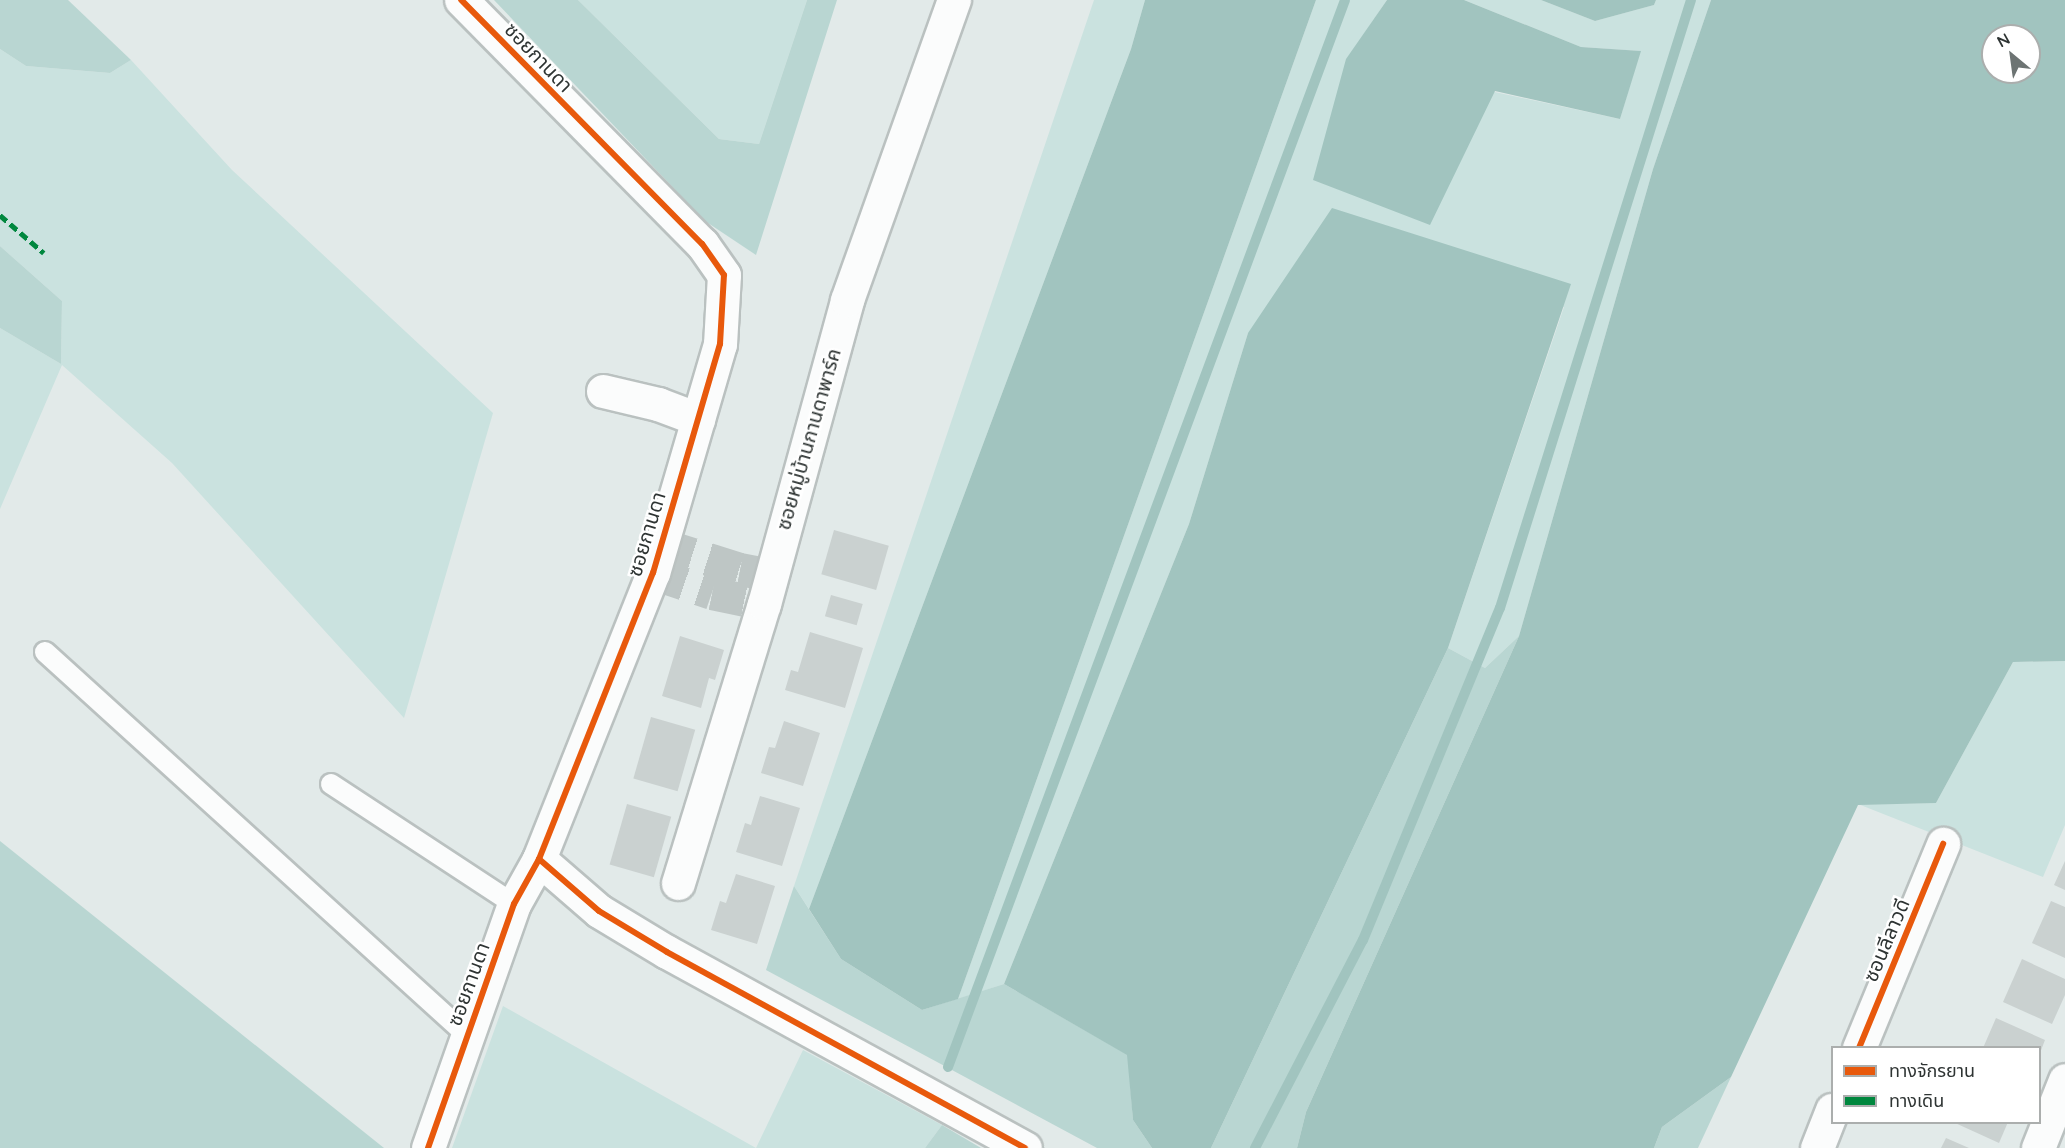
<!DOCTYPE html>
<html>
<head>
<meta charset="utf-8">
<style>
	body { margin:0 }
	#map { position:relative; width:2065px; height:1148px; overflow:hidden; background:#e2eae9; font-family:Quicksand,"Noto Sans Thai",sans-serif }
	div>[style] { position:absolute }
	[style*='--x'] { left:calc(var(--x)*1px); top:calc(var(--y)*1px); width:calc(var(--w)*1px); rotate:calc(var(--a)*1deg) }
	.green>* { inset:0; background:#cae2df }
	.forest>* { inset:0; background:#b9d6d2 }
	.water>* { inset:0; background:#a1c4bf }
	.stream>* { height:10px; margin:-5px; padding:0 5px; transform-origin:5px; border-radius:5px; background:#a1c4bf }
	.building>* { inset:0; background:#cad1d0; transform-origin:0 0 }
	.street-tunnel>* { height:33px; margin-top:-16.5px; transform-origin:0; background:repeating-linear-gradient(90deg,#bec6c5 0 33px,transparent 0 49px) }
	.roads { filter:drop-shadow(2px 0 #bac1c0) drop-shadow(-2px 0 #bac1c0) drop-shadow(0 2px #bac1c0) drop-shadow(0 -2px #bac1c0) }
	.lane>* { height:20px; margin:-10px; padding:0 10px; transform-origin:10px; border-radius:10px; background:#fbfcfc }
	.street>* { height:33px; margin:-16.5px; padding:0 16.5px; transform-origin:16.5px; border-radius:16.5px; background:#fbfcfc }
	.quiet>* { height:4.5px; margin-top:-2.25px; transform-origin:0; background:repeating-linear-gradient(90deg,#00873e 0 9px,transparent 0 13.5px) }
	.cycleway>* { height:6px; margin:-3px; padding:0 3px; transform-origin:3px; border-radius:3px; background:#e8590c }
	span { translate:-50% -50%; white-space:nowrap; text-align:center; line-height:1.15; -webkit-text-stroke:5px #fff; paint-order:stroke }
	.street-label { font-size:20px; color:#2e3433 }
	.legend { position:absolute; left:1831px; top:1046px; width:210px; height:78px; box-sizing:border-box; background:#fff; border:2px solid #abaead; margin:0; padding:8px 10px; list-style:none; font-size:18px; color:#2e3433 }
	.legend li { display:flex; align-items:center; gap:12px; height:30px }
	.legend b { width:30px; border:2px solid #abaead }
	.north { position:absolute; left:1981px; top:24px; width:60px; height:60px; box-sizing:border-box; background:#fff; border:2px solid #abaead; border-radius:50%; rotate:331deg; font-size:16px; font-weight:700; line-height:24px; text-align:center; color:#2e3433 }
	.north::after { content:''; display:block; margin:auto; width:21px; height:27px; background:#6d7473; clip-path:polygon(50% 0,100% 100%,50% 72%,0 100%) }
</style>
</head>
<body>
<div id="map">
	<div class="green">
		<i style="clip-path:polygon(578px 0,807px 0,759px 144px,719px 139px)"></i>
		<i style="clip-path:polygon(1094px 0,1145px 0,1131px 49px,809px 909px,794px 886px)"></i>
		<i style="clip-path:polygon(1316px 0,1387px 0,1346px 60px,1620px 119px,1640px 51px,1581px 47px,1464px 0,1541px 0,1595px 21px,1654px 5px,1656px 0,1711px 0,1653px 169px,1519px 636px,1485px 668px,1448px 648px,1564px 307px,1248px 333px,1189px 524px,1004px 984px,958px 999px)"></i>
		<i style="clip-path:polygon(0 49px,26px 66px,110px 73px,131px 60px,232px 170px,493px 413px,404px 718px,172px 463px,62px 365px,0 509px,0 328px,61px 364px,62px 301px,0 246px)"></i>
		<i style="clip-path:polygon(2065px 661px,2065px 825px,2043px 877px,1858px 804px,1936px 803px,2013px 662px)"></i>
		<i style="clip-path:polygon(503px 1006px,756px 1148px,803px 1050px,942px 1125px,925px 1148px,452px 1148px)"></i>
	</div>
	<div class="forest">
		<i style="clip-path:polygon(0 0,68px 0,131px 60px,110px 73px,26px 66px,0 49px)"></i>
		<i style="clip-path:polygon(494px 0,578px 0,719px 139px,759px 144px,807px 0,837px 0,756px 255px,705px 221px)"></i>
		<i style="clip-path:polygon(0 246px,62px 301px,61px 364px,0 328px)"></i>
		<i style="clip-path:polygon(1519px 636px,1306px 1112px,1297px 1148px,1211px 1148px,1448px 648px,1485px 668px)"></i>
		<i style="clip-path:polygon(0 841px,384px 1148px,0 1148px)"></i>
		<i style="clip-path:polygon(794px 886px,841px 959px,922px 1010px,1004px 984px,1128px 1055px,1133px 1120px,1152px 1148px,1097px 1148px,766px 970px)"></i>
		<i style="clip-path:polygon(1731px 1077px,1698px 1148px,1654px 1148px,1662px 1127px)"></i>
		<i style="clip-path:polygon(942px 1125px,981px 1148px,925px 1148px)"></i>
	</div>
	<div class="water">
		<i style="clip-path:polygon(1145px 0,1316px 0,958px 999px,922px 1010px,841px 959px,809px 909px,1131px 49px)"></i>
		<i style="clip-path:polygon(1387px 0,1464px 0,1581px 47px,1641px 51px,1620px 119px,1495px 91px,1430px 225px,1313px 180px,1346px 59px)"></i>
		<i style="clip-path:polygon(1541px 0,1656px 0,1654px 5px,1595px 21px)"></i>
		<i style="clip-path:polygon(evenodd,1711px 0,2065px 0,2065px 661px,2013px 662px,1936px 803px,1858px 805px,1731px 1077px,1662px 1127px,1654px 1148px,1297px 1148px,1306px 1112px,1519px 636px,1653px 169px,1711px 0,1993px 36px,2029px 36px,2029px 72px,1993px 72px,1993px 36px)"></i>
		<i style="clip-path:polygon(1332px 208px,1571px 284px,1448px 648px,1211px 1148px,1152px 1148px,1133px 1120px,1127px 1055px,1004px 984px,1189px 524px,1248px 333px)"></i>
	</div>
	<div class="stream">
		<i style="--x:948;--y:1067;--w:1138;--a:-69.59"></i>
		<i style="--x:1255;--y:1148;--w:234;--a:-62.6"></i>
		<i style="--x:1363;--y:940;--w:359;--a:-67.6"></i>
		<i style="--x:1500;--y:608;--w:637;--a:-72.56"></i>
	</div>
	<div class="building">
		<i style="left:834px;top:530px;width:57px;height:46px;rotate:16deg"></i>
		<i style="left:831px;top:595px;width:33px;height:22px;rotate:16deg"></i>
		<i style="clip-path:polygon(810px 632px,863px 648px,845px 708px,785px 690px,791px 670px,798px 672px)"></i>
		<i style="clip-path:polygon(680px 636px,724px 650px,715px 680px,709px 678px,701px 708px,662px 696px)"></i>
		<i style="left:651px;top:717px;width:46px;height:64px;rotate:16deg"></i>
		<i style="clip-path:polygon(784px 721px,820px 733px,803px 786px,761px 773px,769px 747px,775px 748px)"></i>
		<i style="clip-path:polygon(760px 796px,800px 808px,782px 866px,736px 852px,745px 823px,751px 825px)"></i>
		<i style="left:627px;top:804px;width:46px;height:63px;rotate:16deg"></i>
		<i style="clip-path:polygon(2065px 861px,2065px 890px,2054px 885px)"></i>
		<i style="clip-path:polygon(736px 874px,775px 886px,757px 944px,711px 930px,720px 901px,726px 903px)"></i>
		<i style="clip-path:polygon(2051px 901px,2065px 907px,2065px 958px,2032px 943px)"></i>
		<i style="clip-path:polygon(2022px 959px,2065px 979px,2065px 995px,2052px 1024px,2003px 1002px)"></i>
		<i style="clip-path:polygon(1996px 1018px,2045px 1040px,2040px 1053px,2040px 1048px,1983px 1048px)"></i>
		<i style="clip-path:polygon(1953px 1122px,2008px 1122px,1999px 1143px)"></i>
		<i style="clip-path:polygon(1946px 1138px,1969px 1148px,1941px 1148px)"></i>
	</div>
	<div class="street-tunnel">
		<i style="--x:661;--y:544;--w:83;--a:17.6"></i>
		<i style="--x:740;--y:569;--w:31;--a:11"></i>
		<i style="--x:653;--y:573;--w:62;--a:18.7"></i>
		<i style="--x:712;--y:593;--w:53;--a:11.9"></i>
	</div>
	<div class="roads">
		<div class="lane">
			<i style="--x:45;--y:652;--w:570;--a:42.23"></i>
			<i style="--x:331;--y:784;--w:219;--a:33.3"></i>
		</div>
		<div class="street">
			<i style="--x:603;--y:391;--w:57;--a:13.3"></i>
			<i style="--x:658;--y:404;--w:43;--a:20.6"></i>
			<i style="--x:539;--y:859;--w:79;--a:40.9"></i>
			<i style="--x:599;--y:911;--w:79;--a:31.1"></i>
			<i style="--x:667;--y:952;--w:408;--a:28.7"></i>
			<i style="--x:678;--y:883;--w:292;--a:-72.9"></i>
			<i style="--x:764;--y:604;--w:315;--a:-74.7"></i>
			<i style="--x:847;--y:300;--w:319;--a:-70.4"></i>
			<i style="--x:1859;--y:1048;--w:221;--a:-67.6"></i>
			<i style="--x:428;--y:1148;--w:259;--a:-70.6"></i>
			<i style="--x:514;--y:904;--w:51;--a:-60.9"></i>
			<i style="--x:539;--y:859;--w:308;--a:-68.3"></i>
			<i style="--x:653;--y:573;--w:239;--a:-73.7"></i>
			<i style="--x:720;--y:344;--w:69;--a:-86.7"></i>
			<i style="--x:724;--y:275;--w:38;--a:-125"></i>
			<i style="--x:702;--y:244;--w:343;--a:-134.6"></i>
			<i style="--x:1817;--y:1148;--w:41;--a:-68.5"></i>
			<i style="--x:2038;--y:1148;--w:73;--a:-68.3"></i>
		</div>
	</div>
	<div class="quiet">
		<i style="--x:0;--y:215;--w:58;--a:40.8"></i>
	</div>
	<div class="cycleway">
		<i style="--x:539;--y:859;--w:79;--a:40.9"></i>
		<i style="--x:599;--y:911;--w:79;--a:31.1"></i>
		<i style="--x:667;--y:952;--w:408;--a:28.7"></i>
		<i style="--x:1859;--y:1048;--w:221;--a:-67.6"></i>
		<i style="--x:428;--y:1148;--w:259;--a:-70.6"></i>
		<i style="--x:514;--y:904;--w:51;--a:-60.9"></i>
		<i style="--x:539;--y:859;--w:308;--a:-68.3"></i>
		<i style="--x:653;--y:573;--w:239;--a:-73.7"></i>
		<i style="--x:720;--y:344;--w:69;--a:-86.7"></i>
		<i style="--x:724;--y:275;--w:38;--a:-125"></i>
		<i style="--x:702;--y:244;--w:343;--a:-134.6"></i>
	</div>
	<div class="street-label">
		<span style="left:539px;top:57px;rotate:46deg">ซอยกานดา</span>
		<span style="left:808px;top:439px;rotate:-74deg">ซอยหมู่บ้านกานดาพาร์ค</span>
		<span style="left:646px;top:534px;rotate:-73deg">ซอยกานดา</span>
		<span style="left:1886px;top:940px;rotate:-67deg">ซอนลีลาวดี</span>
		<span style="left:468px;top:984px;rotate:-70deg">ซอยกานดา</span>
	</div>
	<ul class="legend">
	<li><b style="height:8px;background:#e8590c"></b>ทางจักรยาน</li>
	<li><b style="height:8px;background:#00873e"></b>ทางเดิน</li>
	</ul>
	<div class="north">N</div>
</div>
</body>
</html>
